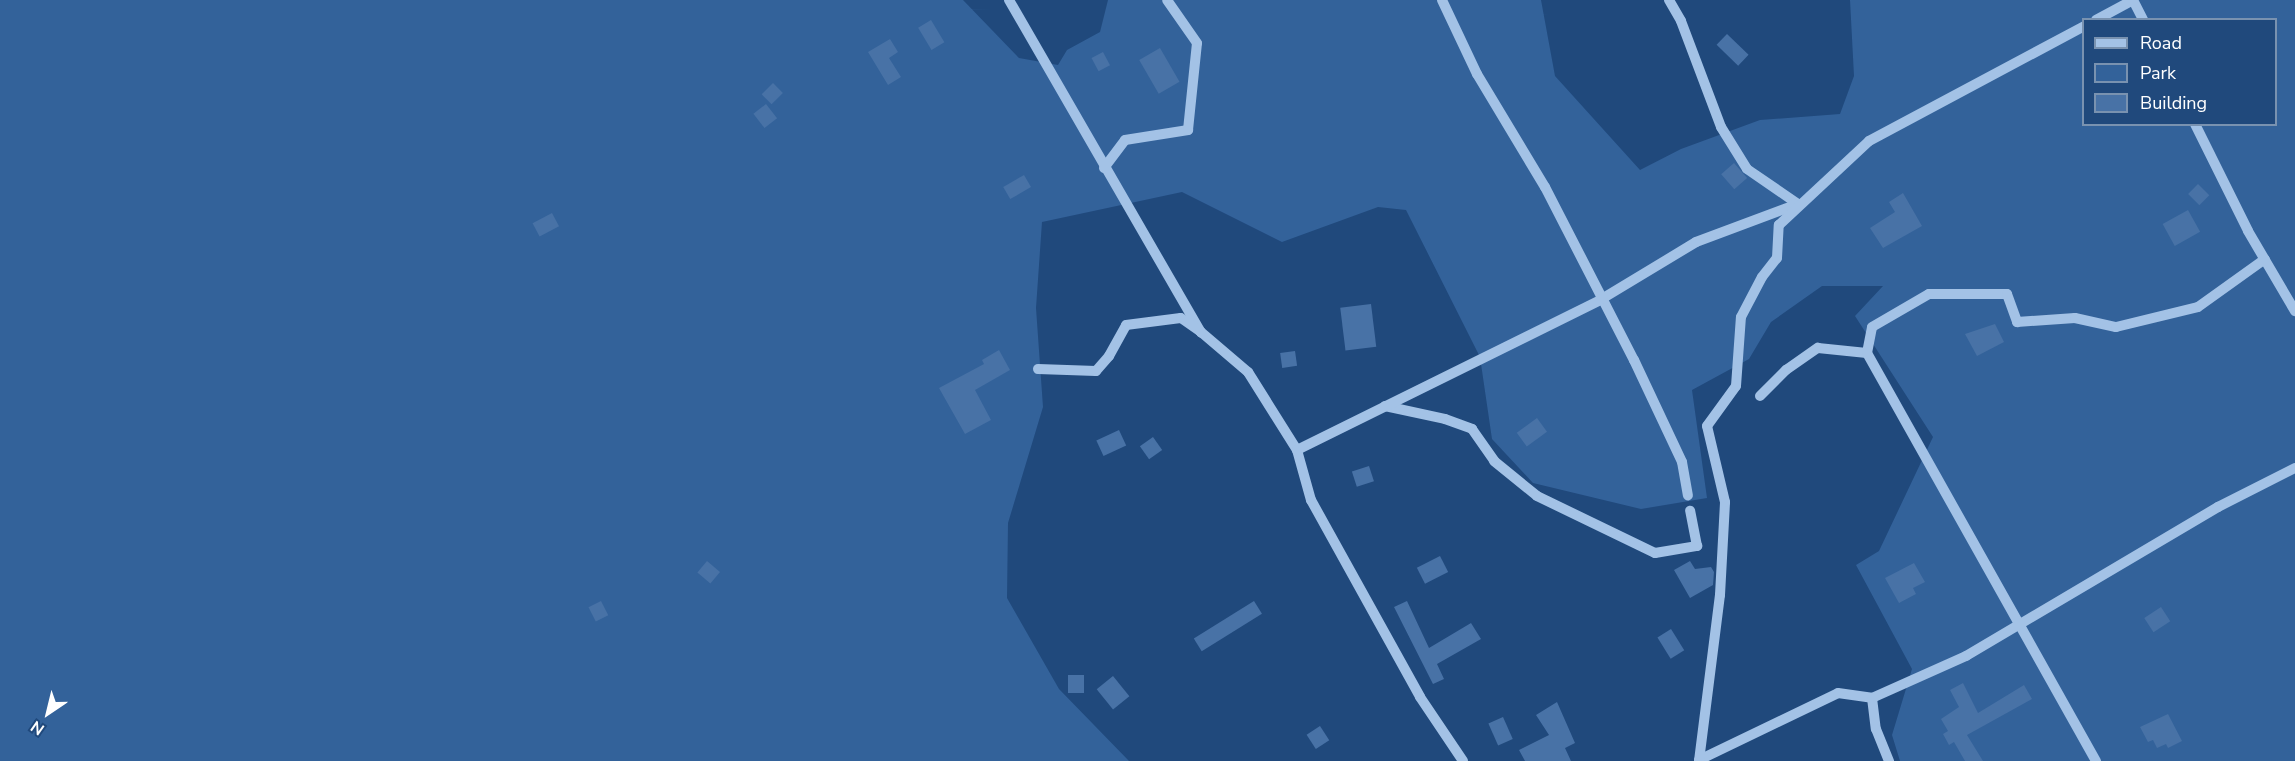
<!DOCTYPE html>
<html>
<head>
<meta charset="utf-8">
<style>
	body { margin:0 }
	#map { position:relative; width:2295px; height:761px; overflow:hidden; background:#20497c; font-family:"Nunito Sans",sans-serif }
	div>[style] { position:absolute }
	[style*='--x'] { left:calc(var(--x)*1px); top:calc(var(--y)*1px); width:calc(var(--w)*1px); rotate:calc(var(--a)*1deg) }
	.green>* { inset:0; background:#33629a }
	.building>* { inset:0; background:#4872a6; transform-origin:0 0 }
	.minor>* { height:10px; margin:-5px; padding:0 5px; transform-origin:5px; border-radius:5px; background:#a3c2e6 }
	span { translate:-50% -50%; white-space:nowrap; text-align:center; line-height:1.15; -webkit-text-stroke:6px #20497c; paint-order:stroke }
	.legend { position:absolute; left:2082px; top:18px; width:195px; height:108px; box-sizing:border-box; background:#20497c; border:2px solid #7992b0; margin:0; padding:8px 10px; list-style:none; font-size:18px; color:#fff }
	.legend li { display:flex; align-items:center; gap:12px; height:30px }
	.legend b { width:30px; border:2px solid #7992b0 }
	.north { position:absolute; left:18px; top:683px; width:60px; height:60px; -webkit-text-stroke:4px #20497c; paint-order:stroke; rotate:215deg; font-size:16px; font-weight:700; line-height:24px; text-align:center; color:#fff }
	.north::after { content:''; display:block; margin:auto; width:21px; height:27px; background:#fff; clip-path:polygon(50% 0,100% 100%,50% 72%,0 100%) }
</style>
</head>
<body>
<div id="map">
	<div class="green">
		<i style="clip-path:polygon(evenodd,0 0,963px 0,1019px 58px,1058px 65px,1067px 50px,1100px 32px,1108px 0,1541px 0,1555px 76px,1640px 170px,1681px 149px,1760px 120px,1840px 114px,1854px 76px,1850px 0,2295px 0,2295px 761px,1900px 761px,1892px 735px,1912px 669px,1856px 565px,1879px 551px,1933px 437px,1855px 316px,1883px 286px,1822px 286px,1771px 322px,1749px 359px,1692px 390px,1707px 498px,1641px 509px,1533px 483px,1492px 439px,1480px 357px,1406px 210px,1378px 207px,1282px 242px,1182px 192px,1042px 222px,1036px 308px,1043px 407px,1008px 523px,1007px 598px,1059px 689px,1129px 761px,0 761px,0 0,2084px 20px,2276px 20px,2276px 124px,2084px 124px,2084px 20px)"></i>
	</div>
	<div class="building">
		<i style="left:931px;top:20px;width:26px;height:15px;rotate:59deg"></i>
		<i style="left:1727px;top:34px;width:30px;height:15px;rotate:44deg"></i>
		<i style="clip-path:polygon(890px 39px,898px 52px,889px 58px,901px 77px,888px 85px,868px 52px)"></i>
		<i style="left:1160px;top:48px;width:39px;height:24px;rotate:60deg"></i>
		<i style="left:1103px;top:52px;width:15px;height:13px;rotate:62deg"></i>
		<i style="left:773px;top:83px;width:14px;height:16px;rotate:45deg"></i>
		<i style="left:766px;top:104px;width:18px;height:16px;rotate:52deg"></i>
		<i style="left:1734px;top:163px;width:20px;height:17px;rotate:49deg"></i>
		<i style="left:1024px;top:175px;width:14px;height:24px;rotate:60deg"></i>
		<i style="left:2198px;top:184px;width:16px;height:14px;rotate:45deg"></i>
		<i style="clip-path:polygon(1903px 193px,1922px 226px,1883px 248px,1870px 228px,1895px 212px,1889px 202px)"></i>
		<i style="left:2188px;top:210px;width:25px;height:29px;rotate:61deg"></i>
		<i style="left:552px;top:213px;width:15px;height:22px;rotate:62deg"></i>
		<i style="left:1371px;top:304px;width:43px;height:31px;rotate:83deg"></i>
		<i style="clip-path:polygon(1995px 324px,2004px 342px,1977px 356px,1965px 334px)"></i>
		<i style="clip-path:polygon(999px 350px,1010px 370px,975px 390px,991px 420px,965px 434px,939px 388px,984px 364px,982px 360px)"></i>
		<i style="left:1295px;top:351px;width:15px;height:15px;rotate:82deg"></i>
		<i style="left:1537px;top:418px;width:17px;height:25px;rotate:54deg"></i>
		<i style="left:1119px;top:430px;width:17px;height:25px;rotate:65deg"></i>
		<i style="left:1153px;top:437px;width:16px;height:16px;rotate:55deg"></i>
		<i style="left:1369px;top:466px;width:16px;height:18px;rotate:72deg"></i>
		<i style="left:1440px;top:556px;width:18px;height:26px;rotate:63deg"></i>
		<i style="left:707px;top:561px;width:17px;height:15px;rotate:40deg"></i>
		<i style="clip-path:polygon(1690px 561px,1695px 569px,1711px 567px,1714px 572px,1713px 585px,1690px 598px,1674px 570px)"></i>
		<i style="clip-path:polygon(1914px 563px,1925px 582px,1913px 588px,1916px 594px,1899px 603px,1885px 578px)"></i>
		<i style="left:601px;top:601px;width:16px;height:14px;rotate:63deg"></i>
		<i style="left:1254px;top:601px;width:15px;height:71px;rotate:58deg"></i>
		<i style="clip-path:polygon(1407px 601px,1429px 648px,1471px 623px,1481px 639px,1437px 664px,1444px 679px,1433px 684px,1394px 607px)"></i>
		<i style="left:2161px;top:607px;width:17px;height:20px;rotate:57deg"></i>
		<i style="left:1671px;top:629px;width:25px;height:16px;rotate:58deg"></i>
		<i style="left:1068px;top:675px;width:16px;height:18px"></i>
		<i style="left:1113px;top:676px;width:26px;height:21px;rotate:51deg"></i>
		<i style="clip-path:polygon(1963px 683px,1978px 713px,2024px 685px,2032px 699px,1967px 735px,1983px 761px,1965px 761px,1954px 742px,1949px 745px,1943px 734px,1948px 731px,1941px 719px,1959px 707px,1950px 690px)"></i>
		<i style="clip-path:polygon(1557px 702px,1575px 743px,1565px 748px,1571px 761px,1525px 761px,1519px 750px,1549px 735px,1536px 715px)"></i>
		<i style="clip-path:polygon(2168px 714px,2182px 741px,2168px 748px,2166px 744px,2157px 748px,2153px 740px,2148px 742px,2140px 727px)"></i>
		<i style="left:1503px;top:717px;width:24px;height:16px;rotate:66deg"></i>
		<i style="left:1320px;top:726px;width:17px;height:16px;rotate:57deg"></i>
	</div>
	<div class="minor">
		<i style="--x:1009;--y:0;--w:384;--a:60"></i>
		<i style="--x:1201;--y:332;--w:62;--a:40.4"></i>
		<i style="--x:1248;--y:372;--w:92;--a:57.9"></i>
		<i style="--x:1297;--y:450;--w:52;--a:74.4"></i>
		<i style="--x:1311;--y:500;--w:225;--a:61"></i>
		<i style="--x:1420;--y:697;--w:77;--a:56.1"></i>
		<i style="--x:1442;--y:0;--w:82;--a:64.7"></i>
		<i style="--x:1477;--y:74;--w:132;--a:59"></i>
		<i style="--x:1545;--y:187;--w:195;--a:62.8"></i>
		<i style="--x:1634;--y:360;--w:113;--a:64.8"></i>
		<i style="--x:1682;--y:462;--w:34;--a:80"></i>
		<i style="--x:1669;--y:0;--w:24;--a:60"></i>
		<i style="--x:1681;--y:21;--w:113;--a:69.3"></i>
		<i style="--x:1721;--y:127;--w:49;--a:58.2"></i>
		<i style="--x:1747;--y:169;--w:62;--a:34.5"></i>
		<i style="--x:2133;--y:0;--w:22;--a:63"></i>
		<i style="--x:2096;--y:20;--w:42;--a:-28.4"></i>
		<i style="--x:2195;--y:124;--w:119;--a:63.6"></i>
		<i style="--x:2248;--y:231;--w:93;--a:59.6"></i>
		<i style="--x:1104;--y:168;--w:35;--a:-53"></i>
		<i style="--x:1125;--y:140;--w:64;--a:-9"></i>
		<i style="--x:1188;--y:130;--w:87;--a:-84.1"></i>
		<i style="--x:1197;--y:43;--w:52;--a:-124.9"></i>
		<i style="--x:1867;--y:353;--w:468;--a:60.7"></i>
		<i style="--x:1038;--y:369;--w:58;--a:2"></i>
		<i style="--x:1096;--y:371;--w:20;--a:-49"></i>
		<i style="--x:1109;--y:356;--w:35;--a:-61"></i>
		<i style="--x:1126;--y:325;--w:55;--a:-7.3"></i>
		<i style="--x:1181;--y:318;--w:24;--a:35"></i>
		<i style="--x:1760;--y:396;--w:37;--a:-45"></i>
		<i style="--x:1786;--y:370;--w:39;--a:-35"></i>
		<i style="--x:1818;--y:348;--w:49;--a:5.8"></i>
		<i style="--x:1867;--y:353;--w:26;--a:-79"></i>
		<i style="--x:1872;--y:327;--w:66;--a:-30.1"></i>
		<i style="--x:1929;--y:294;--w:78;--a:0"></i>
		<i style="--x:2007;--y:294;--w:30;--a:70"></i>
		<i style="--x:2017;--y:322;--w:58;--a:-3.9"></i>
		<i style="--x:2075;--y:318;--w:42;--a:12.4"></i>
		<i style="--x:2116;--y:327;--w:84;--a:-13.7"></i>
		<i style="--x:2198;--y:307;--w:82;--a:-35.6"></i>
		<i style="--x:1385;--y:406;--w:61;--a:12.2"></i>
		<i style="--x:1445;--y:419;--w:29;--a:20"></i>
		<i style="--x:1472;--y:429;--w:39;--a:55"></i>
		<i style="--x:1494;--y:461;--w:55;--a:39.1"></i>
		<i style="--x:1537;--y:496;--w:131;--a:25.8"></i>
		<i style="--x:1655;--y:553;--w:43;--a:-9.5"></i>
		<i style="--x:1697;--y:546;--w:36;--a:-101"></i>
		<i style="--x:1297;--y:450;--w:338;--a:-26.3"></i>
		<i style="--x:1600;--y:300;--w:112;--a:-31.1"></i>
		<i style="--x:1696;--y:242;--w:106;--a:-20.5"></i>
		<i style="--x:1872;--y:698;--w:31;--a:83"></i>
		<i style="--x:1876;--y:729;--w:35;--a:68"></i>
		<i style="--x:1699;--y:760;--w:154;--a:-25.7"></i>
		<i style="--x:1838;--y:693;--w:34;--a:8"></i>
		<i style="--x:1872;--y:698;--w:103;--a:-24.1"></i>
		<i style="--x:1966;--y:656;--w:293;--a:-30.6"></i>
		<i style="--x:2218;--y:507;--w:86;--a:-26.9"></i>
		<i style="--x:1699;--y:761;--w:167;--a:-82.8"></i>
		<i style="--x:1720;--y:595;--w:93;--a:-86.9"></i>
		<i style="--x:1725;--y:502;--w:78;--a:-103.3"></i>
		<i style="--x:1707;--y:426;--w:49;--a:-54.1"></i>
		<i style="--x:1736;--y:386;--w:69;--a:-85.9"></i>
		<i style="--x:1741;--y:317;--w:45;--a:-62.3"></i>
		<i style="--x:1762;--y:277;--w:24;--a:-52"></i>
		<i style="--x:1777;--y:258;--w:33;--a:-87"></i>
		<i style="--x:1779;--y:225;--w:123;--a:-43"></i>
		<i style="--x:1869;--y:141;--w:244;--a:-28.1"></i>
	</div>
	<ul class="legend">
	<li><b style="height:8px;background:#a3c2e6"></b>Road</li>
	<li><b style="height:16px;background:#33629a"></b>Park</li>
	<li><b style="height:16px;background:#4872a6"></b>Building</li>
	</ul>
	<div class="north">N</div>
</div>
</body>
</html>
